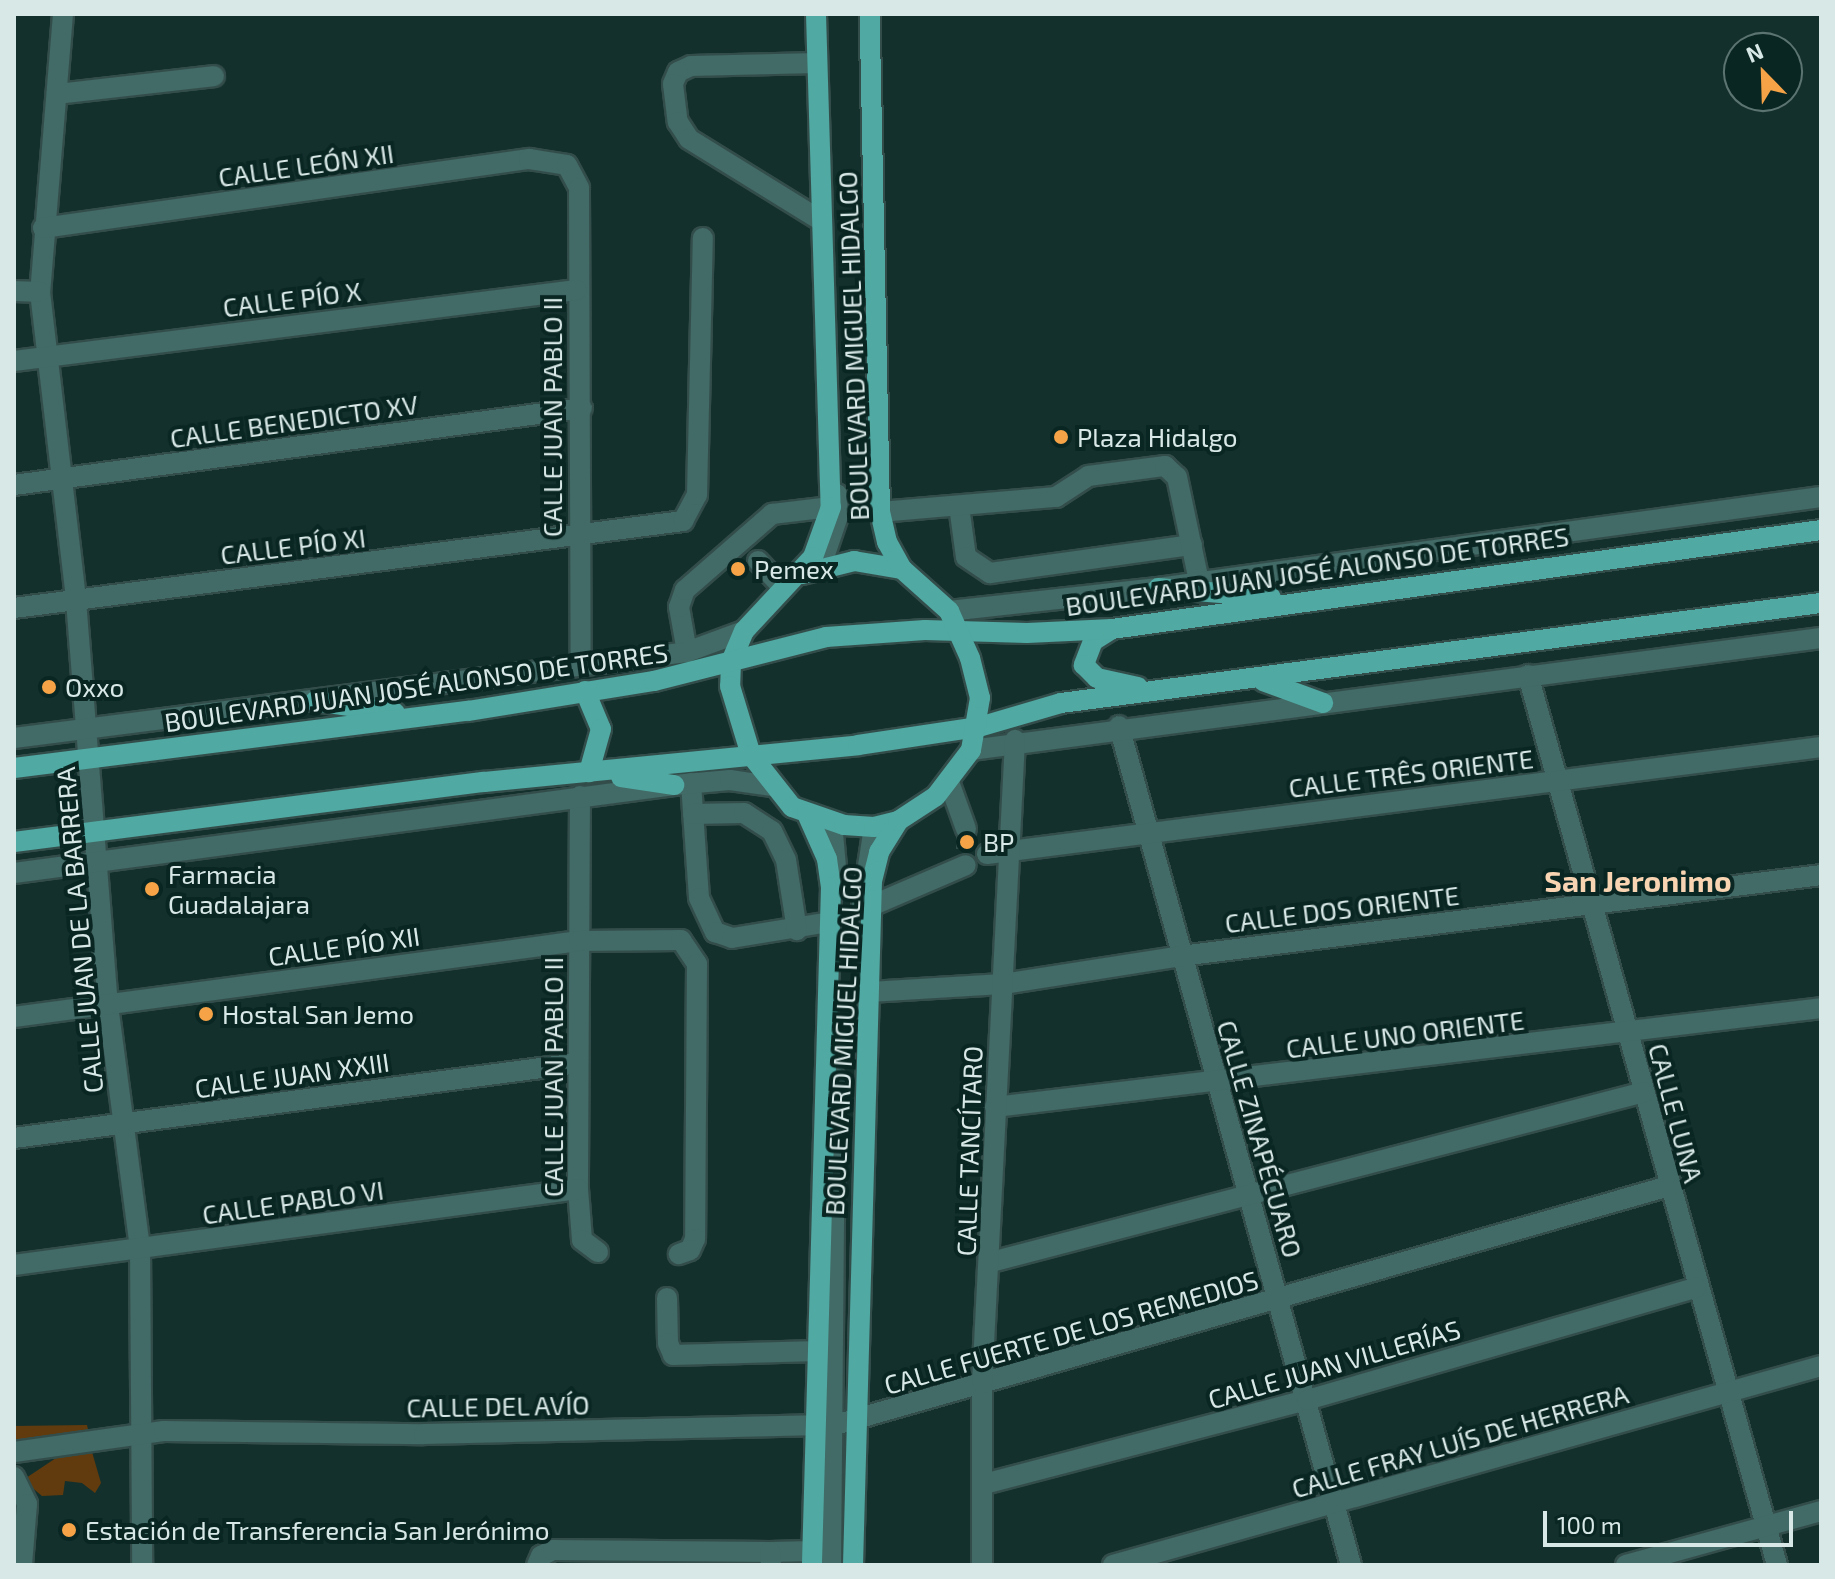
<!DOCTYPE html>
<html>
<head>
<meta charset="utf-8">
<style>
	body { margin:0 }
	#map { position:relative; width:1835px; height:1579px; overflow:hidden; background:#14302d; font-family:"Exo 2",sans-serif }
	div>[style] { position:absolute }
	[style*='--x'] { left:calc(var(--x)*1px); top:calc(var(--y)*1px); width:calc(var(--w)*1px); rotate:calc(var(--a)*1deg) }
	.green>* { inset:0; background:#613b0d }
	.minor-tunnel>* { height:20px; margin-top:-10px; transform-origin:0; background:repeating-linear-gradient(90deg,#314c49 0 20px,transparent 0 30px) }
	.roads { filter:drop-shadow(2px 0 #334d4b) drop-shadow(-2px 0 #334d4b) drop-shadow(0 2px #334d4b) drop-shadow(0 -2px #334d4b) }
	.minor>* { height:20px; margin:-10px; padding:0 10px; transform-origin:10px; border-radius:10px; background:#426a66 }
	.major>* { height:20px; margin:-10px; padding:0 10px; transform-origin:10px; border-radius:10px; background:#50a9a2 }
	.dots>* { width:22px; height:22px; translate:-50% -50%; box-sizing:border-box; border:4px solid #092623; border-radius:50% }
	span { translate:-50% -50%; white-space:nowrap; text-align:center; line-height:1.15; -webkit-text-stroke:8px #092623; paint-order:stroke }
	.street-label { font-size:26px; color:#d8e8e6 }
	.poi-label { font-size:26px; color:#d8e8e6 }
	.left { translate:0 -50%; text-align:left }
	.quarter-label { font-size:30px; color:#f8d4b2; font-weight:700 }
	.frame { position:absolute; inset:0; border:16px solid #d8e8e6; pointer-events:none }
	.north { position:absolute; left:1723px; top:32px; width:80px; height:80px; box-sizing:border-box; background:#092623; border:2px solid #5c7471; border-radius:50%; rotate:337deg; font-size:22px; font-weight:700; line-height:32px; text-align:center; color:#d8e8e6 }
	.north::after { content:''; display:block; margin:auto; width:28px; height:36px; background:#f5a346; clip-path:polygon(50% 0,100% 100%,50% 72%,0 100%) }
	.scale { position:absolute; left:1543px; top:1511px; width:250px; height:36px; box-sizing:border-box; border:4px solid #d8e8e6; border-top:0; padding-left:10px; font-size:24px; line-height:28px; white-space:nowrap; color:#d8e8e6; -webkit-text-stroke:6px #092623; paint-order:stroke }
</style>
</head>
<body>
<div id="map">
	<div class="green">
		<i style="clip-path:polygon(87px 1425px,89px 1434px,14px 1442px,14px 1426px)"></i>
		<i style="clip-path:polygon(92px 1452px,101px 1483px,95px 1493px,82px 1483px,65px 1481px,63px 1495px,42px 1496px,23px 1480px,59px 1456px)"></i>
	</div>
	<div class="minor-tunnel">
		<i style="--x:966;--y:829;--w:36;--a:90"></i>
	</div>
	<div class="roads">
		<div class="minor">
			<i style="--x:63;--y:14;--w:279;--a:94.7"></i>
			<i style="--x:40;--y:292;--w:310;--a:83.3"></i>
			<i style="--x:76;--y:600;--w:406;--a:85.5"></i>
			<i style="--x:108;--y:1005;--w:245;--a:82.5"></i>
			<i style="--x:140;--y:1248;--w:317;--a:89.6"></i>
			<i style="--x:817;--y:63;--w:126;--a:178.6"></i>
			<i style="--x:691;--y:66;--w:14;--a:155"></i>
			<i style="--x:678;--y:72;--w:13;--a:113"></i>
			<i style="--x:673;--y:84;--w:38;--a:83"></i>
			<i style="--x:678;--y:122;--w:20;--a:57"></i>
			<i style="--x:689;--y:139;--w:156;--a:31.7"></i>
			<i style="--x:57;--y:94;--w:158;--a:-6.5"></i>
			<i style="--x:43;--y:228;--w:491;--a:-8.1"></i>
			<i style="--x:529;--y:159;--w:38;--a:9"></i>
			<i style="--x:567;--y:165;--w:26;--a:62"></i>
			<i style="--x:579;--y:188;--w:477;--a:89.8"></i>
			<i style="--x:14;--y:291;--w:26;--a:2"></i>
			<i style="--x:14;--y:361;--w:567;--a:-7.19"></i>
			<i style="--x:14;--y:485;--w:573;--a:-7.72"></i>
			<i style="--x:959;--y:506;--w:51;--a:82.2"></i>
			<i style="--x:966;--y:557;--w:29;--a:34"></i>
			<i style="--x:990;--y:573;--w:204;--a:-7.9"></i>
			<i style="--x:880;--y:512;--w:177;--a:-4.9"></i>
			<i style="--x:1056;--y:497;--w:38;--a:-33"></i>
			<i style="--x:1088;--y:476;--w:78;--a:-7.4"></i>
			<i style="--x:1165;--y:466;--w:16;--a:43"></i>
			<i style="--x:1177;--y:477;--w:106;--a:78.1"></i>
			<i style="--x:758;--y:561;--w:35;--a:47"></i>
			<i style="--x:821;--y:566;--w:53;--a:-71.2"></i>
			<i style="--x:838;--y:516;--w:22;--a:-93"></i>
			<i style="--x:14;--y:608;--w:675;--a:-7.41"></i>
			<i style="--x:683;--y:521;--w:30;--a:-62"></i>
			<i style="--x:697;--y:495;--w:257;--a:-88.7"></i>
			<i style="--x:949;--y:611;--w:210;--a:-6.3"></i>
			<i style="--x:1158;--y:588;--w:669;--a:-7.82"></i>
			<i style="--x:687;--y:652;--w:46;--a:-100.1"></i>
			<i style="--x:679;--y:607;--w:18;--a:-71"></i>
			<i style="--x:685;--y:590;--w:116;--a:-41.1"></i>
			<i style="--x:772;--y:514;--w:59;--a:-6.8"></i>
			<i style="--x:1528;--y:675;--w:924;--a:74.37"></i>
			<i style="--x:1119;--y:726;--w:870;--a:74.54"></i>
			<i style="--x:14;--y:738;--w:678;--a:-7.28"></i>
			<i style="--x:687;--y:652;--w:61;--a:-20.2"></i>
			<i style="--x:971;--y:750;--w:857;--a:-7.51"></i>
			<i style="--x:949;--y:782;--w:50;--a:70.1"></i>
			<i style="--x:691;--y:783;--w:115;--a:86"></i>
			<i style="--x:699;--y:898;--w:38;--a:65"></i>
			<i style="--x:715;--y:932;--w:18;--a:19"></i>
			<i style="--x:732;--y:938;--w:99;--a:-9.3"></i>
			<i style="--x:580;--y:796;--w:393;--a:90.3"></i>
			<i style="--x:578;--y:1189;--w:51;--a:85.5"></i>
			<i style="--x:582;--y:1240;--w:20;--a:37"></i>
			<i style="--x:693;--y:814;--w:51;--a:-1.1"></i>
			<i style="--x:744;--y:813;--w:33;--a:33"></i>
			<i style="--x:772;--y:831;--w:32;--a:64"></i>
			<i style="--x:786;--y:860;--w:71;--a:81.1"></i>
			<i style="--x:832;--y:822;--w:56;--a:84.9"></i>
			<i style="--x:987;--y:854;--w:841;--a:-7.31"></i>
			<i style="--x:14;--y:873;--w:666;--a:-7.59"></i>
			<i style="--x:674;--y:785;--w:56;--a:-5.1"></i>
			<i style="--x:730;--y:780;--w:41;--a:8.3"></i>
			<i style="--x:862;--y:905;--w:79;--a:-81.3"></i>
			<i style="--x:871;--y:906;--w:103;--a:-23.3"></i>
			<i style="--x:869;--y:992;--w:134;--a:-3.4"></i>
			<i style="--x:1003;--y:984;--w:180;--a:-8.9"></i>
			<i style="--x:1181;--y:956;--w:645;--a:-7.21"></i>
			<i style="--x:14;--y:1017;--w:570;--a:-7.66"></i>
			<i style="--x:579;--y:941;--w:102;--a:-0.6"></i>
			<i style="--x:681;--y:940;--w:29;--a:56"></i>
			<i style="--x:697;--y:964;--w:275;--a:90.4"></i>
			<i style="--x:695;--y:1239;--w:12;--a:114"></i>
			<i style="--x:690;--y:1250;--w:12;--a:160"></i>
			<i style="--x:995;--y:1107;--w:832;--a:-6.83"></i>
			<i style="--x:14;--y:1138;--w:569;--a:-7.57"></i>
			<i style="--x:991;--y:1262;--w:675;--a:-14.59"></i>
			<i style="--x:14;--y:1265;--w:569;--a:-7.67"></i>
			<i style="--x:667;--y:1298;--w:45;--a:88.7"></i>
			<i style="--x:668;--y:1343;--w:13;--a:67"></i>
			<i style="--x:673;--y:1355;--w:144;--a:-1.6"></i>
			<i style="--x:14;--y:1452;--w:151;--a:-8"></i>
			<i style="--x:164;--y:1431;--w:260;--a:0.7"></i>
			<i style="--x:424;--y:1434;--w:411;--a:-1.3"></i>
			<i style="--x:835;--y:1425;--w:868;--a:-15.99"></i>
			<i style="--x:14;--y:1477;--w:30;--a:64"></i>
			<i style="--x:27;--y:1504;--w:61;--a:94.7"></i>
			<i style="--x:984;--y:1484;--w:334;--a:-14.6"></i>
			<i style="--x:1307;--y:1400;--w:405;--a:-16.1"></i>
			<i style="--x:770;--y:1552;--w:42;--a:-1.4"></i>
			<i style="--x:537;--y:1565;--w:10;--a:-66"></i>
			<i style="--x:541;--y:1556;--w:13;--a:-27"></i>
			<i style="--x:553;--y:1550;--w:217;--a:0.5"></i>
			<i style="--x:770;--y:1552;--w:13;--a:86"></i>
			<i style="--x:831;--y:1565;--w:487;--a:-89.5"></i>
			<i style="--x:982;--y:1565;--w:182;--a:-90"></i>
			<i style="--x:982;--y:1383;--w:644;--a:-87.06"></i>
			<i style="--x:1113;--y:1565;--w:735;--a:-15.7"></i>
			<i style="--x:1626;--y:1565;--w:202;--a:-15.5"></i>
		</div>
		<div class="major">
			<i style="--x:816;--y:14;--w:493;--a:88.3"></i>
			<i style="--x:831;--y:507;--w:53;--a:109.8"></i>
			<i style="--x:813;--y:557;--w:101;--a:133"></i>
			<i style="--x:744;--y:631;--w:34;--a:113"></i>
			<i style="--x:731;--y:662;--w:24;--a:92"></i>
			<i style="--x:730;--y:686;--w:72;--a:73.1"></i>
			<i style="--x:751;--y:755;--w:66;--a:51.7"></i>
			<i style="--x:792;--y:807;--w:55;--a:19.1"></i>
			<i style="--x:844;--y:825;--w:30;--a:4"></i>
			<i style="--x:874;--y:827;--w:25;--a:-14"></i>
			<i style="--x:802;--y:574;--w:54;--a:-14"></i>
			<i style="--x:854;--y:561;--w:49;--a:9.5"></i>
			<i style="--x:1158;--y:588;--w:113;--a:4.6"></i>
			<i style="--x:1112;--y:629;--w:22;--a:148"></i>
			<i style="--x:1093;--y:641;--w:26;--a:111"></i>
			<i style="--x:1084;--y:665;--w:18;--a:45"></i>
			<i style="--x:1097;--y:678;--w:42;--a:12.4"></i>
			<i style="--x:1263;--y:681;--w:64;--a:20.1"></i>
			<i style="--x:585;--y:691;--w:41;--a:67.2"></i>
			<i style="--x:601;--y:729;--w:45;--a:105.6"></i>
			<i style="--x:315;--y:701;--w:81;--a:8.5"></i>
			<i style="--x:14;--y:768;--w:458;--a:-7.2"></i>
			<i style="--x:468;--y:711;--w:188;--a:-9.2"></i>
			<i style="--x:654;--y:681;--w:178;--a:-14.3"></i>
			<i style="--x:826;--y:637;--w:99;--a:-4"></i>
			<i style="--x:925;--y:630;--w:102;--a:1.7"></i>
			<i style="--x:1027;--y:633;--w:85;--a:-2.7"></i>
			<i style="--x:1112;--y:629;--w:716;--a:-7.95"></i>
			<i style="--x:621;--y:777;--w:54;--a:8.6"></i>
			<i style="--x:807;--y:814;--w:49;--a:66"></i>
			<i style="--x:827;--y:859;--w:28;--a:82"></i>
			<i style="--x:831;--y:887;--w:678;--a:91.61"></i>
			<i style="--x:14;--y:842;--w:474;--a:-7.3"></i>
			<i style="--x:484;--y:782;--w:376;--a:-5.6"></i>
			<i style="--x:858;--y:745;--w:122;--a:-8.5"></i>
			<i style="--x:979;--y:727;--w:85;--a:-16.3"></i>
			<i style="--x:1061;--y:703;--w:767;--a:-7.5"></i>
			<i style="--x:853;--y:1565;--w:684;--a:-88.41"></i>
			<i style="--x:872;--y:881;--w:30;--a:-76"></i>
			<i style="--x:879;--y:852;--w:36;--a:-58"></i>
			<i style="--x:898;--y:821;--w:45;--a:-33.3"></i>
			<i style="--x:936;--y:796;--w:58;--a:-52.7"></i>
			<i style="--x:971;--y:750;--w:53;--a:-80.2"></i>
			<i style="--x:980;--y:698;--w:41;--a:-104"></i>
			<i style="--x:970;--y:658;--w:51;--a:-114.1"></i>
			<i style="--x:949;--y:611;--w:63;--a:-138.2"></i>
			<i style="--x:902;--y:569;--w:31;--a:-119"></i>
			<i style="--x:887;--y:542;--w:31;--a:-103"></i>
			<i style="--x:880;--y:512;--w:498;--a:-91.2"></i>
		</div>
	</div>
	<div class="dots">
		<i style="left:1061px;top:437px;background:#f5a346"></i>
		<i style="left:738px;top:569px;background:#f5a346"></i>
		<i style="left:49px;top:687px;background:#f5a346"></i>
		<i style="left:967px;top:842px;background:#f5a346"></i>
		<i style="left:152px;top:889px;background:#f5a346"></i>
		<i style="left:206px;top:1014px;background:#f5a346"></i>
		<i style="left:69px;top:1530px;background:#f5a346"></i>
	</div>
	<div class="street-label">
		<span style="left:306px;top:165px;rotate:-8deg">CALLE LEÓN XII</span>
		<span style="left:292px;top:299px;rotate:-7deg">CALLE PÍO X</span>
		<span style="left:853px;top:346px;rotate:-92deg">BOULEVARD MIGUEL HIDALGO</span>
		<span style="left:552px;top:417px;rotate:-90deg">CALLE JUAN PABLO II</span>
		<span style="left:294px;top:421px;rotate:-8deg">CALLE BENEDICTO XV</span>
		<span style="left:293px;top:546px;rotate:-7deg">CALLE PÍO XI</span>
		<span style="left:1317px;top:571px;rotate:-8deg">BOULEVARD JUAN JOSÉ ALONSO DE TORRES</span>
		<span style="left:416px;top:687px;rotate:-8deg">BOULEVARD JUAN JOSÉ ALONSO DE TORRES</span>
		<span style="left:1411px;top:773px;rotate:-7deg">CALLE TRÊS ORIENTE</span>
		<span style="left:1342px;top:909px;rotate:-7deg">CALLE DOS ORIENTE</span>
		<span style="left:79px;top:930px;rotate:-95deg">CALLE JUAN DE LA BARRERA</span>
		<span style="left:344px;top:946px;rotate:-8deg">CALLE PÍO XII</span>
		<span style="left:1405px;top:1034px;rotate:-7deg">CALLE UNO ORIENTE</span>
		<span style="left:843px;top:1041px;rotate:-87deg">BOULEVARD MIGUEL HIDALGO</span>
		<span style="left:292px;top:1075px;rotate:-8deg">CALLE JUAN XXIII</span>
		<span style="left:553px;top:1077px;rotate:-90deg">CALLE JUAN PABLO II</span>
		<span style="left:1676px;top:1113px;rotate:75deg">CALLE LUNA</span>
		<span style="left:1260px;top:1139px;rotate:74deg">CALLE ZINAPÉCUARO</span>
		<span style="left:969px;top:1151px;rotate:-88deg">CALLE TANCÍTARO</span>
		<span style="left:293px;top:1202px;rotate:-8deg">CALLE PABLO VI</span>
		<span style="left:1071px;top:1332px;rotate:-16deg">CALLE FUERTE DE LOS REMEDIOS</span>
		<span style="left:1334px;top:1364px;rotate:-16deg">CALLE JUAN VILLERÍAS</span>
		<span style="left:498px;top:1406px;rotate:-1deg">CALLE DEL AVÍO</span>
		<span style="left:1460px;top:1441px;rotate:-16deg">CALLE FRAY LUÍS DE HERRERA</span>
	</div>
	<div class="poi-label">
		<span class="left" style="left:1077px;top:437px">Plaza Hidalgo</span>
		<span class="left" style="left:754px;top:569px">Pemex</span>
		<span class="left" style="left:65px;top:687px">Oxxo</span>
		<span class="left" style="left:983px;top:842px">BP</span>
		<span class="left" style="left:168px;top:889px">Farmacia<br>Guadalajara</span>
		<span class="left" style="left:222px;top:1014px">Hostal San Jemo</span>
		<span class="left" style="left:85px;top:1530px">Estación de Transferencia San Jerónimo</span>
	</div>
	<div class="quarter-label">
		<span style="left:1638px;top:880px">San Jeronimo</span>
	</div>
	<div class="frame"></div>
	<div class="north">N</div>
	<div class="scale">100 m</div>
</div>
</body>
</html>
